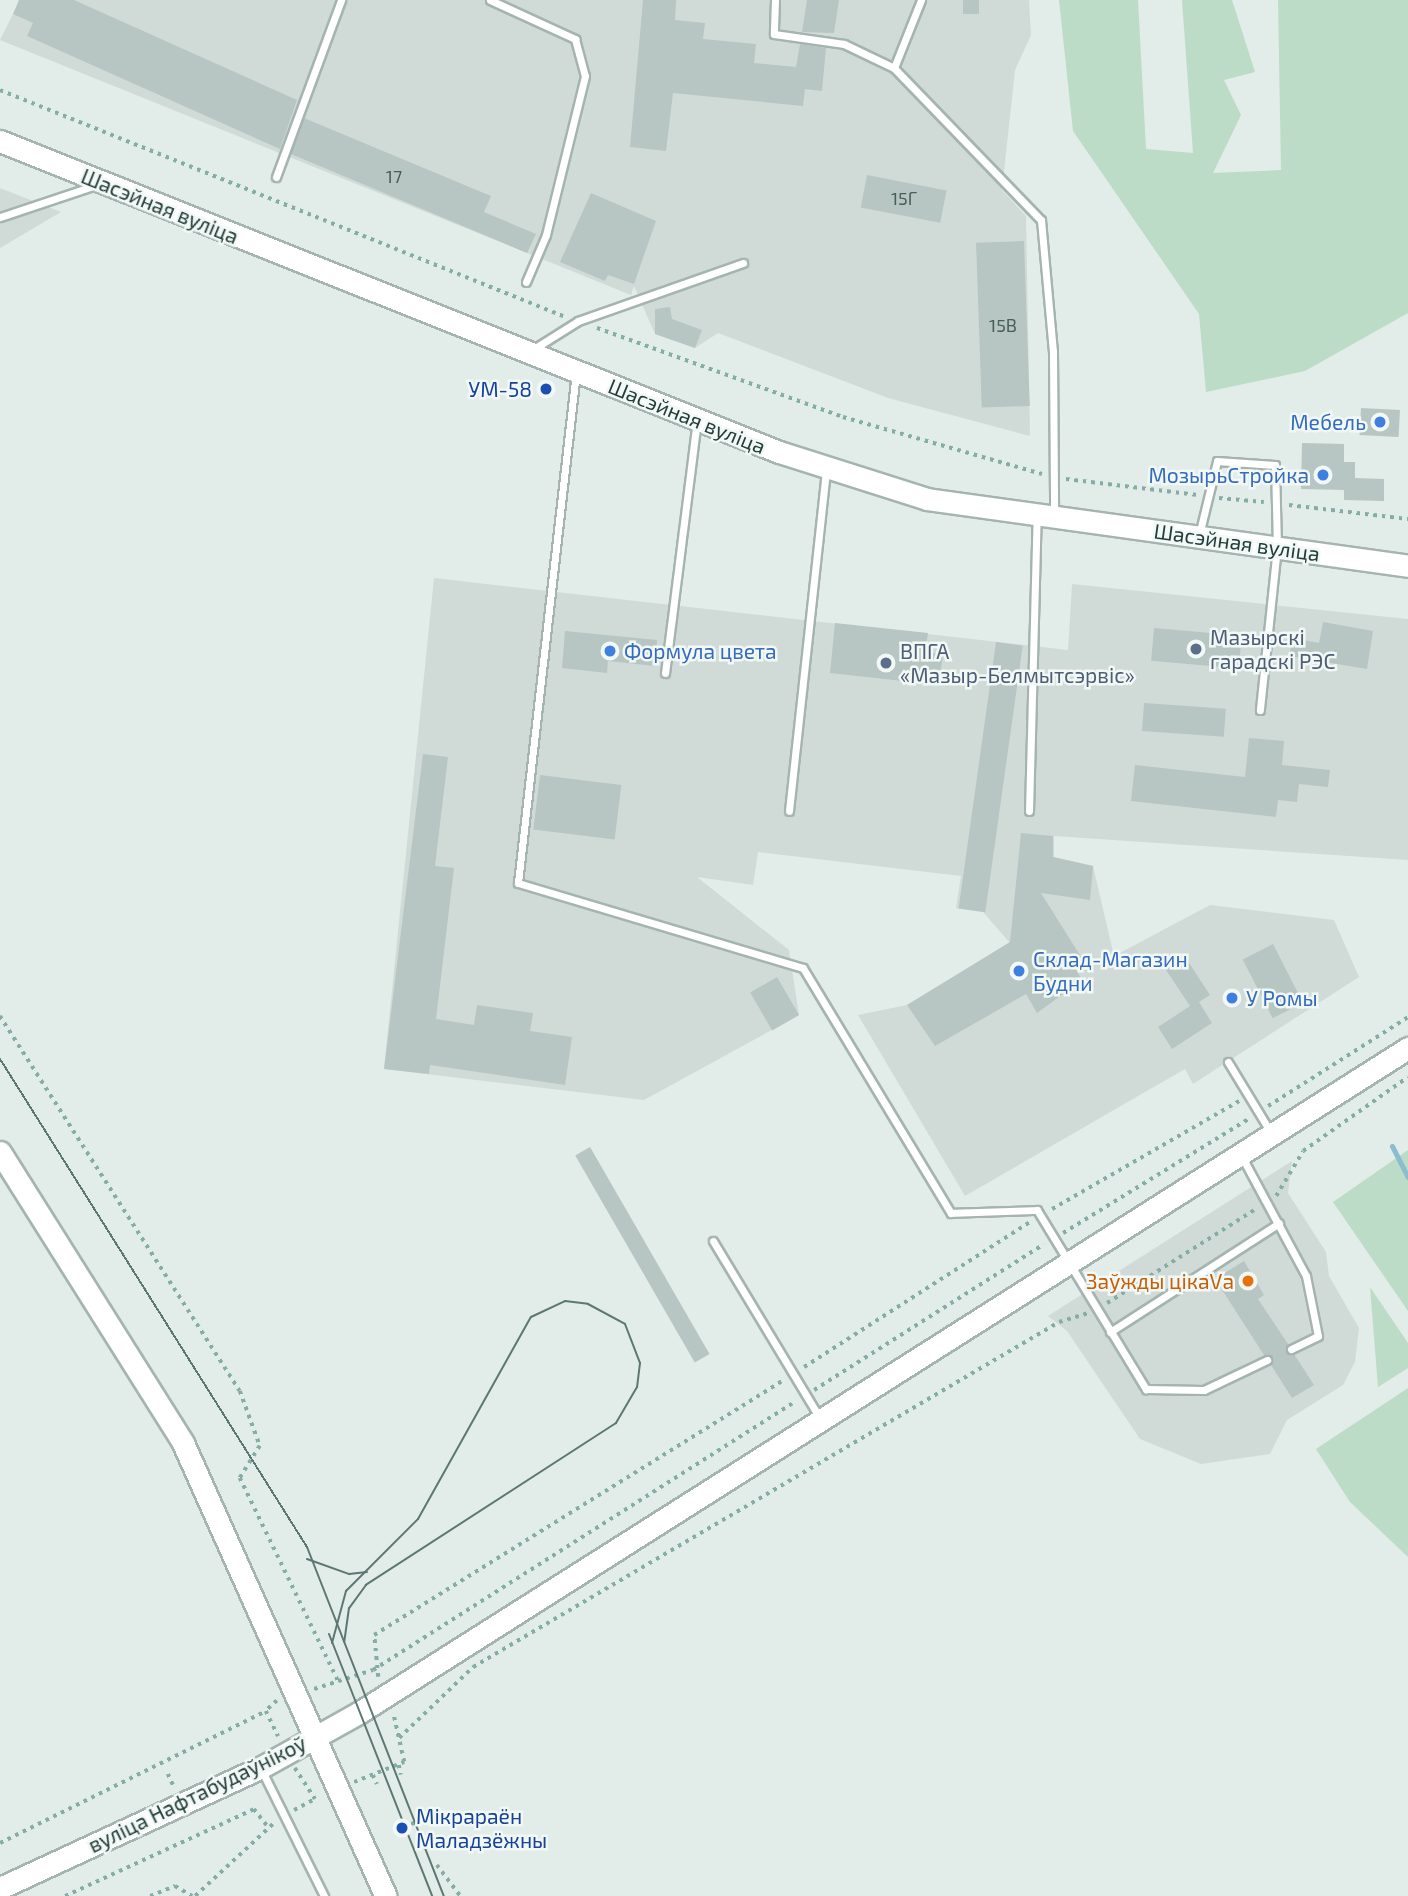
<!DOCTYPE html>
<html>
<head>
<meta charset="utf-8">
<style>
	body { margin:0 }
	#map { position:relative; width:1408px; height:1896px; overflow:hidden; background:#e2ece8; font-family:"Exo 2",sans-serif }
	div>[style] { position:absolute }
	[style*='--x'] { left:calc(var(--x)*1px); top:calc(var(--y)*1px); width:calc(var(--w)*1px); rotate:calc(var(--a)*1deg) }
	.built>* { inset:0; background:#d0dbd7 }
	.green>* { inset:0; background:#bcdcc8 }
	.stream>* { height:5px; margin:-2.5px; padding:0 2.5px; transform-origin:2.5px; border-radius:2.5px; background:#8cbdce }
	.building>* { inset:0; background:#b7c6c2; transform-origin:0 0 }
	.path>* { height:3.5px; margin-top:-1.75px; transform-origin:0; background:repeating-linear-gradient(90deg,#84aea5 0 3.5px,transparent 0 8.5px) }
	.roads { filter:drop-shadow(2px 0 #a5b4b0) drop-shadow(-2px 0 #a5b4b0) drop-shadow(0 2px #a5b4b0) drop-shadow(0 -2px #a5b4b0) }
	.service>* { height:7px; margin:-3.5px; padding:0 3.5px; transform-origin:3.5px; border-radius:3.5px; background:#fff }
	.secondary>* { height:21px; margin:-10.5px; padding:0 10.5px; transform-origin:10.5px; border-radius:10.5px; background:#fff }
	.tram>* { height:2px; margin:-1px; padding:0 1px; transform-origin:1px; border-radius:1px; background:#5d7773 }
	.dots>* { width:19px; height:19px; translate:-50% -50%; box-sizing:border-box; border:4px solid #f2f8f6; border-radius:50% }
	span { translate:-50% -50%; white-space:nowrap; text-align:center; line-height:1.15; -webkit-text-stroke:5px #f2f8f6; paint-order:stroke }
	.number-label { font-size:18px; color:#485e5a }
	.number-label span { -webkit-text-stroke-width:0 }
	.street-label { font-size:21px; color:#233c38 }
	.transit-label { font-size:21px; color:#164399 }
	.right { translate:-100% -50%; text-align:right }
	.left { translate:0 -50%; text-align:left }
	.shop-label { font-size:21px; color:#366cbe }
	.service-label { font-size:21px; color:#4e5e75 }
	.food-label { font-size:21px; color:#c56008 }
</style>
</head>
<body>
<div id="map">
	<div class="built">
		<i style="clip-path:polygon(20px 0,1029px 0,1031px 35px,1015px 70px,1002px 190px,1026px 216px,1030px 436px,888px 398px,718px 333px,695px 348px,655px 334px,634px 286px,631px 295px,0 40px)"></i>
		<i style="clip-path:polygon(0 188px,61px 212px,0 248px)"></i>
		<i style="clip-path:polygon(434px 578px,1068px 650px,1072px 584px,1408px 619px,1408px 860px,1054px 836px,1054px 857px,1093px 866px,1114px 956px,1210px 905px,1334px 920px,1359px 977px,1193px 1084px,1185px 1069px,965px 1196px,858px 1015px,907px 1005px,1010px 943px,983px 912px,956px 908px,961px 876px,758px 852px,753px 885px,697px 877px,789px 950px,799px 1015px,644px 1100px,384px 1069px)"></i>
		<i style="clip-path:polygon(1292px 1161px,1288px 1193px,1326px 1252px,1329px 1276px,1359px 1328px,1355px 1362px,1343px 1385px,1287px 1420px,1270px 1454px,1201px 1464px,1140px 1439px,1067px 1331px,1048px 1316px)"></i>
	</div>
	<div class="green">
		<i style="clip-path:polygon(1059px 0,1138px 0,1146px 149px,1193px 153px,1182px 0,1232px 0,1255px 72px,1224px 80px,1241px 115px,1213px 173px,1281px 170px,1278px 0,1408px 0,1408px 313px,1305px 371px,1206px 392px,1199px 314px,1073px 131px)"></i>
		<i style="clip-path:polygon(1408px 1150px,1408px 1311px,1333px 1202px)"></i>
		<i style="clip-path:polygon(1370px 1287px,1408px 1343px,1408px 1368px,1378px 1387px)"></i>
		<i style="clip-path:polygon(1408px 1388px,1408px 1557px,1350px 1502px,1316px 1449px)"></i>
	</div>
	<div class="stream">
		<i style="--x:1392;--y:1146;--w:35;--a:63"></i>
	</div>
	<div class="building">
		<i style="clip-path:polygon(19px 0,74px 0,297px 100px,280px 149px,27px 36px,33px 23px,13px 14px)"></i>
		<i style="clip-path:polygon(643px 0,676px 0,675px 20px,705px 23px,703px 39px,756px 44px,754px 63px,796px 67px,800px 44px,826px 48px,822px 91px,805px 89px,803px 106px,673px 93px,666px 151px,630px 147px)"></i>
		<i style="clip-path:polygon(807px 0,839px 0,834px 33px,802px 32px)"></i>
		<i style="left:963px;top:0;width:16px;height:14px"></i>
		<i style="clip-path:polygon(304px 118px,491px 196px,484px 212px,536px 234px,527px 253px,291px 154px)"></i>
		<i style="left:867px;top:175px;width:81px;height:33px;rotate:11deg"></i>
		<i style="clip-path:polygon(591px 193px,656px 221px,634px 284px,608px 275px,605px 281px,560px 262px)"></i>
		<i style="left:1024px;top:241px;width:165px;height:48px;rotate:88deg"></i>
		<i style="clip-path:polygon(670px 307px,672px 319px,702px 330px,695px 348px,655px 334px,655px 309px)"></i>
		<i style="left:1361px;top:408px;width:39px;height:27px;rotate:3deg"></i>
		<i style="clip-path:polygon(1302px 443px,1344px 444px,1344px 462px,1355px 462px,1355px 478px,1384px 479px,1384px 501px,1344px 500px,1344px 490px,1301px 489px)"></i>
		<i style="clip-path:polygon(1323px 622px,1373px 631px,1367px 669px,1289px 656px,1293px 638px,1319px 643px)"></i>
		<i style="clip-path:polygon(835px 623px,928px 633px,925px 652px,943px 654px,939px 685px,830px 673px)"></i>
		<i style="left:1154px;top:628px;width:88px;height:33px;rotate:5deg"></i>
		<i style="clip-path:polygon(565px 631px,657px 640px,655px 666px,608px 661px,607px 673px,562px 668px)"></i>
		<i style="left:996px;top:642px;width:27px;height:269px;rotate:8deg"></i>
		<i style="left:1144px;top:703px;width:82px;height:28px;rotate:4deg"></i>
		<i style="clip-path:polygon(1249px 738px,1284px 741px,1282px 765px,1330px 770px,1328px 787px,1299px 784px,1297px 802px,1278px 800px,1276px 817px,1131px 801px,1135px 765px,1245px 777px)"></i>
		<i style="clip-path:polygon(423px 754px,448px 757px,435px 866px,454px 868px,436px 1019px,474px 1025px,477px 1005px,533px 1013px,530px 1031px,572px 1037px,565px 1085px,430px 1065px,429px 1074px,384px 1069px)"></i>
		<i style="left:540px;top:775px;width:82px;height:55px;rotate:7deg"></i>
		<i style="clip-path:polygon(1021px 833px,1053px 836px,1053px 857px,1093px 866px,1090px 900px,1041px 893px,1083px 960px,1074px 966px,1082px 980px,1037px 1013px,1026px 994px,935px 1046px,907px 1005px,1010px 942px)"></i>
		<i style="left:1273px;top:944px;width:66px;height:34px;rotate:63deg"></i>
		<i style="clip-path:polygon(1184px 955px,1210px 995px,1199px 1002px,1212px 1023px,1172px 1049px,1158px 1027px,1190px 1006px,1164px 967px)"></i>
		<i style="left:777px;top:977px;width:44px;height:31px;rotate:60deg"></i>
		<i style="left:590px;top:1147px;width:239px;height:17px;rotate:60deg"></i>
		<i style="clip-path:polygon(1244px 1261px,1264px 1295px,1258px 1299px,1288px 1344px,1286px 1352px,1294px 1354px,1314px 1385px,1292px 1398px,1271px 1365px,1272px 1357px,1264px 1355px,1215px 1279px)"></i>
	</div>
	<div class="path">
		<i style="--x:0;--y:90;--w:607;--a:21.87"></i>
		<i style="--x:597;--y:328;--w:262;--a:19.9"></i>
		<i style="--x:843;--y:417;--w:207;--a:16"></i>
		<i style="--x:1066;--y:479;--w:133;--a:6.9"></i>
		<i style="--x:1219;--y:498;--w:45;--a:5.1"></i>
		<i style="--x:1289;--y:505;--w:120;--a:6.7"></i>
		<i style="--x:0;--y:1016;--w:445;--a:57.4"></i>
		<i style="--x:240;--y:1391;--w:59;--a:70"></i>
		<i style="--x:260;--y:1446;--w:38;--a:122"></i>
		<i style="--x:240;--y:1478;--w:225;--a:64.2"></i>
		<i style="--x:1268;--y:1106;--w:166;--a:-32.4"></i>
		<i style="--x:1276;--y:1196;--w:52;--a:-59"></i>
		<i style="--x:1303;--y:1151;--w:128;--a:-35.2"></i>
		<i style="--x:1052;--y:1209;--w:216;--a:-30"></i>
		<i style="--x:1063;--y:1233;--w:220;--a:-31.6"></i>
		<i style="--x:1107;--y:1303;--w:178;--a:-32.3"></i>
		<i style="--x:804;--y:1367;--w:269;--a:-32.7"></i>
		<i style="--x:814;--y:1390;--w:272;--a:-32.4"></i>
		<i style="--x:378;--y:1677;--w:42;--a:-95.4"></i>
		<i style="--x:374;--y:1635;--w:481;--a:-31.9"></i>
		<i style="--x:314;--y:1689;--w:62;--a:-17.9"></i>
		<i style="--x:373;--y:1670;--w:501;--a:-32.45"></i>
		<i style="--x:277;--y:1701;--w:15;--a:138"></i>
		<i style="--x:266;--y:1711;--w:28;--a:64"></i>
		<i style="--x:399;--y:1738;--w:103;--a:-43.8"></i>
		<i style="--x:473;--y:1667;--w:680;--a:-30.49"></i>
		<i style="--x:1059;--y:1322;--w:30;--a:-17"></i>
		<i style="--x:399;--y:1765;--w:10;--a:79"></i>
		<i style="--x:295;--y:1768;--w:37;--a:57"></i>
		<i style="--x:168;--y:1774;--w:14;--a:65"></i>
		<i style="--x:373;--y:1775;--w:10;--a:66"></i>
		<i style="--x:354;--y:1782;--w:54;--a:-21.8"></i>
		<i style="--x:404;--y:1762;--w:50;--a:-102.7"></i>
		<i style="--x:294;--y:1810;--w:24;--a:-28"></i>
		<i style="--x:411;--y:1824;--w:9;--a:-18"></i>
		<i style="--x:395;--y:1830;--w:7;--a:-16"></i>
		<i style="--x:0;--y:1843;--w:297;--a:-26.4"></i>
		<i style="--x:437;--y:1865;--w:39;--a:53"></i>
		<i style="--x:65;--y:1896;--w:208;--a:-24.7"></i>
		<i style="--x:254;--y:1809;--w:23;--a:52"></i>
		<i style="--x:150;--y:1896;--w:27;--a:-22"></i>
		<i style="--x:175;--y:1886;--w:20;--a:30"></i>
		<i style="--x:195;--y:1896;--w:110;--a:-42.8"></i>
	</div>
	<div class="roads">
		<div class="service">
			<i style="--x:490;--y:0;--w:94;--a:24.6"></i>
			<i style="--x:575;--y:39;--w:38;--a:75"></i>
			<i style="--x:585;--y:76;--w:164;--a:103.8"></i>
			<i style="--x:546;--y:235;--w:51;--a:113.1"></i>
			<i style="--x:775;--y:0;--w:34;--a:92"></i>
			<i style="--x:774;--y:34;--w:71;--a:8.1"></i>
			<i style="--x:844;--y:44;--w:55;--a:25.6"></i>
			<i style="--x:921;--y:0;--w:73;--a:111.7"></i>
			<i style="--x:894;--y:68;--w:211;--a:46"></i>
			<i style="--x:1041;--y:220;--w:133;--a:84.8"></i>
			<i style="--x:1053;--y:352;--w:161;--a:89.6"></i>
			<i style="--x:276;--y:177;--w:189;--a:-69.8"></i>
			<i style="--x:0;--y:217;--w:101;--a:-18.4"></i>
			<i style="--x:532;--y:350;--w:54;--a:-32.2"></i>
			<i style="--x:578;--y:321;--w:175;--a:-19.4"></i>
			<i style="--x:576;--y:372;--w:514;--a:96.48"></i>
			<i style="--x:518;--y:883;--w:297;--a:16.6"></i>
			<i style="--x:803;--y:968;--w:286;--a:58.9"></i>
			<i style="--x:951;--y:1213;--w:86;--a:-2"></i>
			<i style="--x:1037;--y:1210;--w:210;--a:58.7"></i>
			<i style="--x:1146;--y:1389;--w:58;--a:1"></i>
			<i style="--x:1204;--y:1390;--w:70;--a:-25.5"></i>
			<i style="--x:1199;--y:535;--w:76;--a:-76.3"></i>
			<i style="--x:1217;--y:461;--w:58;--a:3.9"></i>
			<i style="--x:1275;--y:465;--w:82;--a:88.6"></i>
			<i style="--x:1277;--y:547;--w:164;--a:96"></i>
			<i style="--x:665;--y:673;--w:254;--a:-82.8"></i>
			<i style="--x:789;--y:811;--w:345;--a:-83.8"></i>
			<i style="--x:1029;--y:811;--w:296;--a:-88.5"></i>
			<i style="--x:1228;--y:1062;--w:81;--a:58.7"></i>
			<i style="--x:1242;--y:1157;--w:135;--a:61.7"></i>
			<i style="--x:1306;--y:1276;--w:61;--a:78.7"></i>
			<i style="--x:1318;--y:1336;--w:30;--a:154"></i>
			<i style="--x:713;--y:1241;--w:205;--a:58.9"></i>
			<i style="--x:1110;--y:1332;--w:201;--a:-32.8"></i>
			<i style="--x:262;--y:1771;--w:140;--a:63.6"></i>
		</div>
		<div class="secondary">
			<i style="--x:0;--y:141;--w:839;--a:21.76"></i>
			<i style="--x:779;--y:452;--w:155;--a:17.6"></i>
			<i style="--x:927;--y:499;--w:486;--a:7.9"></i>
			<i style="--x:0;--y:1152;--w:344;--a:57.8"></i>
			<i style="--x:183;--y:1443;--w:496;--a:65.9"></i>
			<i style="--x:0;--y:1888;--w:286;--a:-24.8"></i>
			<i style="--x:260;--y:1768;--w:115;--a:-29.2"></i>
			<i style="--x:360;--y:1712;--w:1241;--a:-32.36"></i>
		</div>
	</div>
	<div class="tram">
		<i style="--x:0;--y:1059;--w:577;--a:57.83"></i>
		<i style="--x:307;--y:1547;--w:375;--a:68.6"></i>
		<i style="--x:307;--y:1559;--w:45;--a:19.7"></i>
		<i style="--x:349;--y:1574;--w:18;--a:-6"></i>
		<i style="--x:329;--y:1634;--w:282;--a:68.5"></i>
		<i style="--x:332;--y:1643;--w:54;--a:-74.9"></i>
		<i style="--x:346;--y:1591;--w:102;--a:-45"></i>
		<i style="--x:418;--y:1519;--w:231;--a:-60.8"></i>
		<i style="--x:531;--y:1317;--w:38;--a:-25"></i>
		<i style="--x:565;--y:1301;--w:23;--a:7"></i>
		<i style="--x:588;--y:1304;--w:42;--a:28.4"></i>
		<i style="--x:625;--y:1324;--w:42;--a:69"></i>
		<i style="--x:640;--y:1363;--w:24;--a:97"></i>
		<i style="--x:637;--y:1387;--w:42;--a:120.3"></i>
		<i style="--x:616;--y:1423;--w:298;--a:147.1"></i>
		<i style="--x:366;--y:1585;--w:29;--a:126"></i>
		<i style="--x:349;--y:1608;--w:34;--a:98"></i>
	</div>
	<div class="dots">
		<i style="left:546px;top:389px;background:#1a4fb4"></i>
		<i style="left:1380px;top:422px;background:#3f7fe0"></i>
		<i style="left:1323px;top:475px;background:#3f7fe0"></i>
		<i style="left:1196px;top:649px;background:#5c6f8a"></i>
		<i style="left:610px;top:651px;background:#3f7fe0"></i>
		<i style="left:886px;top:663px;background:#5c6f8a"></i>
		<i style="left:1019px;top:971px;background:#3f7fe0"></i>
		<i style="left:1232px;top:998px;background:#3f7fe0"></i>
		<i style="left:1248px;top:1281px;background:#e8710a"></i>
		<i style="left:402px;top:1828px;background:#1a4fb4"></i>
	</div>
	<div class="number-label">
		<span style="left:394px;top:176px">17</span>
		<span style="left:904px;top:198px">15Г</span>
		<span style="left:1003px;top:325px">15В</span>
	</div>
	<div class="street-label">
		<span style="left:160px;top:206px;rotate:22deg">Шасэйная вуліца</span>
		<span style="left:687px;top:416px;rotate:22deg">Шасэйная вуліца</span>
		<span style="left:1237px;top:542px;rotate:8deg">Шасэйная вуліца</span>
		<span style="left:197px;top:1794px;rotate:-26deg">вуліца Нафтабудаўнікоў</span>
	</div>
	<div class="transit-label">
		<span class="right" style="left:532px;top:389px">УМ-58</span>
		<span class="left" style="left:416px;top:1828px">Мікрараён<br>Маладзёжны</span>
	</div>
	<div class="shop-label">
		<span class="right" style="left:1366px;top:422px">Мебель</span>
		<span class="right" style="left:1309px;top:475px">МозырьСтройка</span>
		<span class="left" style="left:624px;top:651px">Формула цвета</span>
		<span class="left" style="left:1033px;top:971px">Склад-Магазин<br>Будни</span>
		<span class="left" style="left:1246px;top:998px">У Ромы</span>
	</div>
	<div class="service-label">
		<span class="left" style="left:1210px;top:649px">Мазырскі<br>гарадскі РЭС</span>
		<span class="left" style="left:900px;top:663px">ВПГА<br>«Мазыр-Белмытсэрвіс»</span>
	</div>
	<div class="food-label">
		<span class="right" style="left:1234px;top:1281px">Заўжды цікаVа</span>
	</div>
</div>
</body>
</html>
